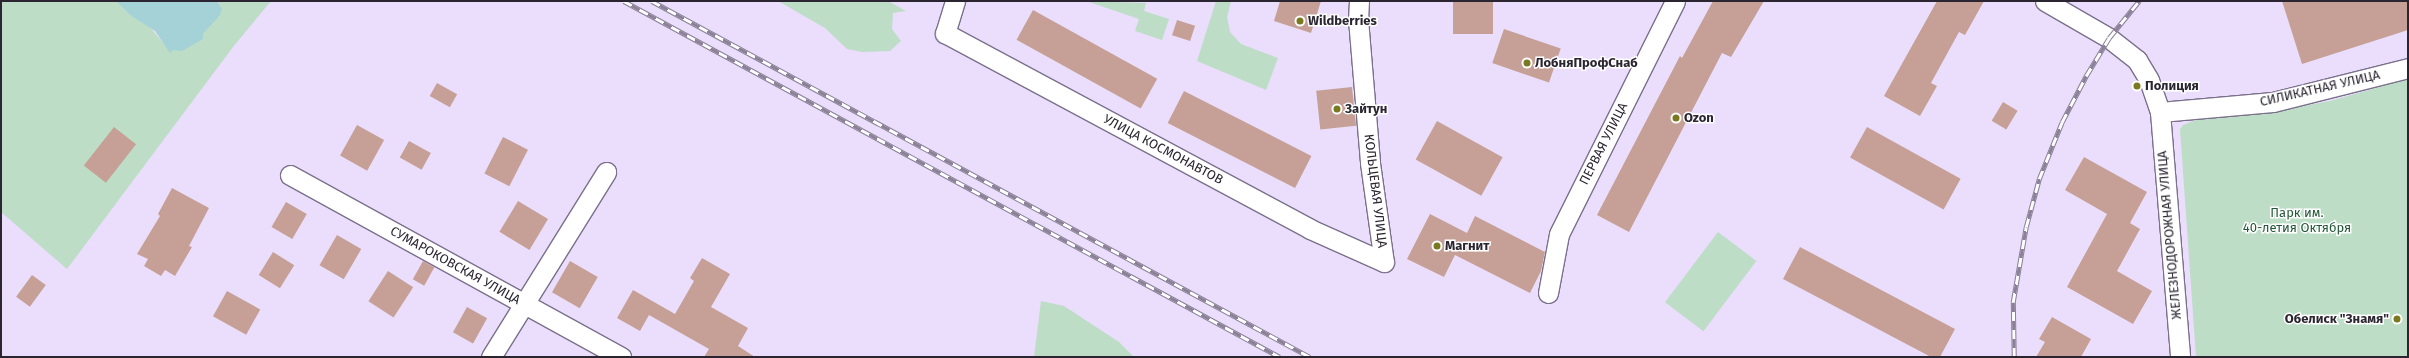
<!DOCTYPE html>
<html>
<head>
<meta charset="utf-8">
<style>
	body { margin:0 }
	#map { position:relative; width:2409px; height:358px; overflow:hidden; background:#eadefc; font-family:"Fira Sans",sans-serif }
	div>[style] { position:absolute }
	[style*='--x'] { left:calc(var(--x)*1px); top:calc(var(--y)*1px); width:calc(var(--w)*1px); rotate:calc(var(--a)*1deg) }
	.green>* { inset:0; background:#bdddc6; transform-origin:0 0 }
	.water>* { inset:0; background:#a5d2d6 }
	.building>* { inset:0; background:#c6a096; transform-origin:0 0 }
	.roads { filter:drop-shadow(1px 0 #7b708b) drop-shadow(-1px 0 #7b708b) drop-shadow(0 1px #7b708b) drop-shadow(0 -1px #7b708b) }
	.minor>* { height:19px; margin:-9.5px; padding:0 9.5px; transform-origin:9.5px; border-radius:9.5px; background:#fff }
	.rail>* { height:4.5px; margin-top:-2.25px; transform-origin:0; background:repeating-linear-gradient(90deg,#fff 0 9px,#8a8196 0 18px); box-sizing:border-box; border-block:1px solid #8a8196 }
	.dots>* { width:11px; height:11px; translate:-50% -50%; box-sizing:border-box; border:2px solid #fff; border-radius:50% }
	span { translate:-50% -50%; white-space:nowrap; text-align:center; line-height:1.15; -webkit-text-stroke:3px #fff; paint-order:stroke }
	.poi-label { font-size:13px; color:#2a2530; font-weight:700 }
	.left { translate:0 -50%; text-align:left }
	.right { translate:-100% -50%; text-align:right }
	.street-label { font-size:13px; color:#2a2530 }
	.park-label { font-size:13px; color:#245838 }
	.frame { position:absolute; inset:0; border:2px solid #2a2530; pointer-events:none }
</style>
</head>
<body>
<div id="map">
	<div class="green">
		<i style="clip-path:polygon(1px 1px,116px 1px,130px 15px,149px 26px,164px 44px,173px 50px,203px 39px,203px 34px,215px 18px,219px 3px,217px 1px,271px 1px,233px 47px,67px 269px,1px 212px)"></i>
		<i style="clip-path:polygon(778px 1px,888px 1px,906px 11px,893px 13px,892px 29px,901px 41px,890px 51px,862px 52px,847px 49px,825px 28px)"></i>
		<i style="clip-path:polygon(1086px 1px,1146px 3px,1144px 11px,1169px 19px,1162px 40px,1135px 31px,1139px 19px)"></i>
		<i style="clip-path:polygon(1216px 1px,1231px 1px,1227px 17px,1230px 32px,1241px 44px,1278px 58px,1266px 90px,1197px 61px)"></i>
		<i style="clip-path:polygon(2408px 79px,2408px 357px,2196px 357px,2180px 129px,2183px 125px,2196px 120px,2277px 111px,2330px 101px)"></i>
		<i style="left:1718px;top:232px;width:48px;height:88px;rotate:37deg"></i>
		<i style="clip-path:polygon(1041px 301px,1064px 306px,1119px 342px,1134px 357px,1034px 357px)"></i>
	</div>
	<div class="water">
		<i style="clip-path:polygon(116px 1px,217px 1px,222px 9px,220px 15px,203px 34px,203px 39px,182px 51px,173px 50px,170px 53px,155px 31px,130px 15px)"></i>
	</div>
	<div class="building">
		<i style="clip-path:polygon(1280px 1px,1321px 1px,1311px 33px,1274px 21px)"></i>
		<i style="left:1453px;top:1px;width:40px;height:33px"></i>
		<i style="clip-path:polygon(1713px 1px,1764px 1px,1731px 57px,1722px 53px,1629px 232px,1597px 215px,1680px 56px,1682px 58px)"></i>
		<i style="clip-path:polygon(1937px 1px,1984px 1px,1965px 35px,1959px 32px,1931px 83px,1937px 86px,1920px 116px,1884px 96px)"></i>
		<i style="clip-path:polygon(2282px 1px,2408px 1px,2408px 30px,2302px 64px)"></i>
		<i style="left:1033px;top:10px;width:142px;height:34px;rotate:29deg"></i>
		<i style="left:1177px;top:20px;width:19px;height:16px;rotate:18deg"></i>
		<i style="left:1504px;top:29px;width:60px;height:36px;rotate:19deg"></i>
		<i style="left:437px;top:83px;width:23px;height:15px;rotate:29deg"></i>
		<i style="left:1352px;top:87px;width:39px;height:36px;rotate:84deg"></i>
		<i style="left:1184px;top:91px;width:143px;height:36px;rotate:27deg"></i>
		<i style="left:2003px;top:102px;width:17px;height:22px;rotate:31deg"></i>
		<i style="left:1437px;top:121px;width:75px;height:44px;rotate:29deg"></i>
		<i style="left:357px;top:125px;width:31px;height:35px;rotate:29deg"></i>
		<i style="left:114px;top:127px;width:28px;height:49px;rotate:38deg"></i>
		<i style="left:1867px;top:127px;width:107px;height:35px;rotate:29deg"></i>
		<i style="left:503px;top:137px;width:28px;height:41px;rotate:27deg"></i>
		<i style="left:409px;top:141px;width:25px;height:19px;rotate:29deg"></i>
		<i style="clip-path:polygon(2084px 157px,2147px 192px,2130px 223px,2140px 229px,2117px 271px,2152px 291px,2133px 324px,2067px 287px,2107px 214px,2065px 190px)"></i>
		<i style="clip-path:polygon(172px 188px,209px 208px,189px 246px,192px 247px,175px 276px,165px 270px,161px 276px,144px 266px,148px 259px,137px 254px,160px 216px,158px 214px)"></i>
		<i style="left:518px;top:201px;width:35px;height:36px;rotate:31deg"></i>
		<i style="left:286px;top:202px;width:24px;height:29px;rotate:30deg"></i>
		<i style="clip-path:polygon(1430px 214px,1467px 233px,1475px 216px,1545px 252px,1541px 271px,1530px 293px,1455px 255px,1444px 277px,1407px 259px)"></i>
		<i style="left:337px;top:235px;width:28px;height:35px;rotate:30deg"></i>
		<i style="clip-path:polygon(1800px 247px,1955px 329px,1940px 357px,1931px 357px,1783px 279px)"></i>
		<i style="left:273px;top:252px;width:25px;height:27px;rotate:32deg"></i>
		<i style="clip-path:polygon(702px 258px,730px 274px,711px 307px,748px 328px,738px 346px,755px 357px,704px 357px,709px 349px,649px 315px,640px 331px,617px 318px,633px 290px,675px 314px,694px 281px,690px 278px)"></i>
		<i style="left:423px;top:261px;width:13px;height:21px;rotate:29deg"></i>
		<i style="left:570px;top:261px;width:32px;height:36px;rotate:30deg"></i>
		<i style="left:388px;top:271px;width:30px;height:36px;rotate:33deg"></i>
		<i style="left:32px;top:275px;width:17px;height:27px;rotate:36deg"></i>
		<i style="left:227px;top:291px;width:38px;height:29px;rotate:29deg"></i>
		<i style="left:467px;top:307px;width:23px;height:29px;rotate:29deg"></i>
		<i style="clip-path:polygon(2052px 317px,2091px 339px,2081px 357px,2036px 357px,2045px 342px,2039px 339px)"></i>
	</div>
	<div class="roads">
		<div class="minor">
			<i style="--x:955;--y:1;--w:34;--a:107"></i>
			<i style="--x:945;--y:33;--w:414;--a:28.2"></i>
			<i style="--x:1310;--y:229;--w:81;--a:24"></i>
			<i style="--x:1359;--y:1;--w:18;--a:93"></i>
			<i style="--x:1358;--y:19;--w:144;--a:85.2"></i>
			<i style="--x:1370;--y:163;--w:100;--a:82"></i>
			<i style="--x:2045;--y:1;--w:74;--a:30"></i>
			<i style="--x:2109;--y:38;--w:36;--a:38"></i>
			<i style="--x:2137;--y:60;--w:23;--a:59"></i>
			<i style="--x:2149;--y:80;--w:34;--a:71"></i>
			<i style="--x:2160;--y:112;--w:246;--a:85.3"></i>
			<i style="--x:2160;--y:112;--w:113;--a:-5.1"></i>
			<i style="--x:2273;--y:102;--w:139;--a:-14.1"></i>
			<i style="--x:290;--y:175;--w:378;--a:28.8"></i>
			<i style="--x:1548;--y:293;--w:60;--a:-79.4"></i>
			<i style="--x:1559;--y:234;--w:260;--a:-63.5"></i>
			<i style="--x:491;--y:357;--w:218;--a:-58.1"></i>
		</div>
	</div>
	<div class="rail">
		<i style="--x:624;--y:1;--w:746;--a:28.49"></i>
		<i style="--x:652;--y:1;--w:748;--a:28.41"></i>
		<i style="--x:2014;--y:357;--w:55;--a:-91"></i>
		<i style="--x:2013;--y:302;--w:76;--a:-80.2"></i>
		<i style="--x:2026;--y:227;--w:50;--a:-74.8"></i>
		<i style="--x:2039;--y:179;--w:61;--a:-68"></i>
		<i style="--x:2062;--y:122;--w:52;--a:-62.4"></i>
		<i style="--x:2086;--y:76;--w:44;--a:-58.8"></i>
		<i style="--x:2109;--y:38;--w:48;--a:-51"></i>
	</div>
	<div class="dots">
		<i style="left:1300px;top:21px;background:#7b7920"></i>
		<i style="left:1527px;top:63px;background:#7b7920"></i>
		<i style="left:2137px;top:86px;background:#7b7920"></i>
		<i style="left:1337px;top:109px;background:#7b7920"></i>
		<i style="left:1676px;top:118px;background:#7b7920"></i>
		<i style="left:1437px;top:246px;background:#7b7920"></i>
		<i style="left:2397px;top:319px;background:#7b7920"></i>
	</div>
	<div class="poi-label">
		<span class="left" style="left:1308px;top:21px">Wildberries</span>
		<span class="left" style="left:1535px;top:63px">ЛобняПрофСнаб</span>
		<span class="left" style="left:2145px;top:86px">Полиция</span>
		<span class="left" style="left:1345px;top:109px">Зайтун</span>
		<span class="left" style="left:1684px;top:118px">Ozon</span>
		<span class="left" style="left:1445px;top:246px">Магнит</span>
		<span class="right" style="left:2389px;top:319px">Обелиск "Знамя"</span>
	</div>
	<div class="street-label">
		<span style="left:2320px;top:89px;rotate:-13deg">СИЛИКАТНАЯ УЛИЦА</span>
		<span style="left:1604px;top:144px;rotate:-63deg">ПЕРВАЯ УЛИЦА</span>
		<span style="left:1163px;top:150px;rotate:28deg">УЛИЦА КОСМОНАВТОВ</span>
		<span style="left:1375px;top:191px;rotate:83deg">КОЛЬЦЕВАЯ УЛИЦА</span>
		<span style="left:2170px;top:235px;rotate:-95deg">ЖЕЛЕЗНОДОРОЖНАЯ УЛИЦА</span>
		<span style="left:455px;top:266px;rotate:29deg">СУМАРОКОВСКАЯ УЛИЦА</span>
	</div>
	<div class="park-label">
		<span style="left:2297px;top:221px">Парк им.<br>40-летия Октября</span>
	</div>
	<div class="frame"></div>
</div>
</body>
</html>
